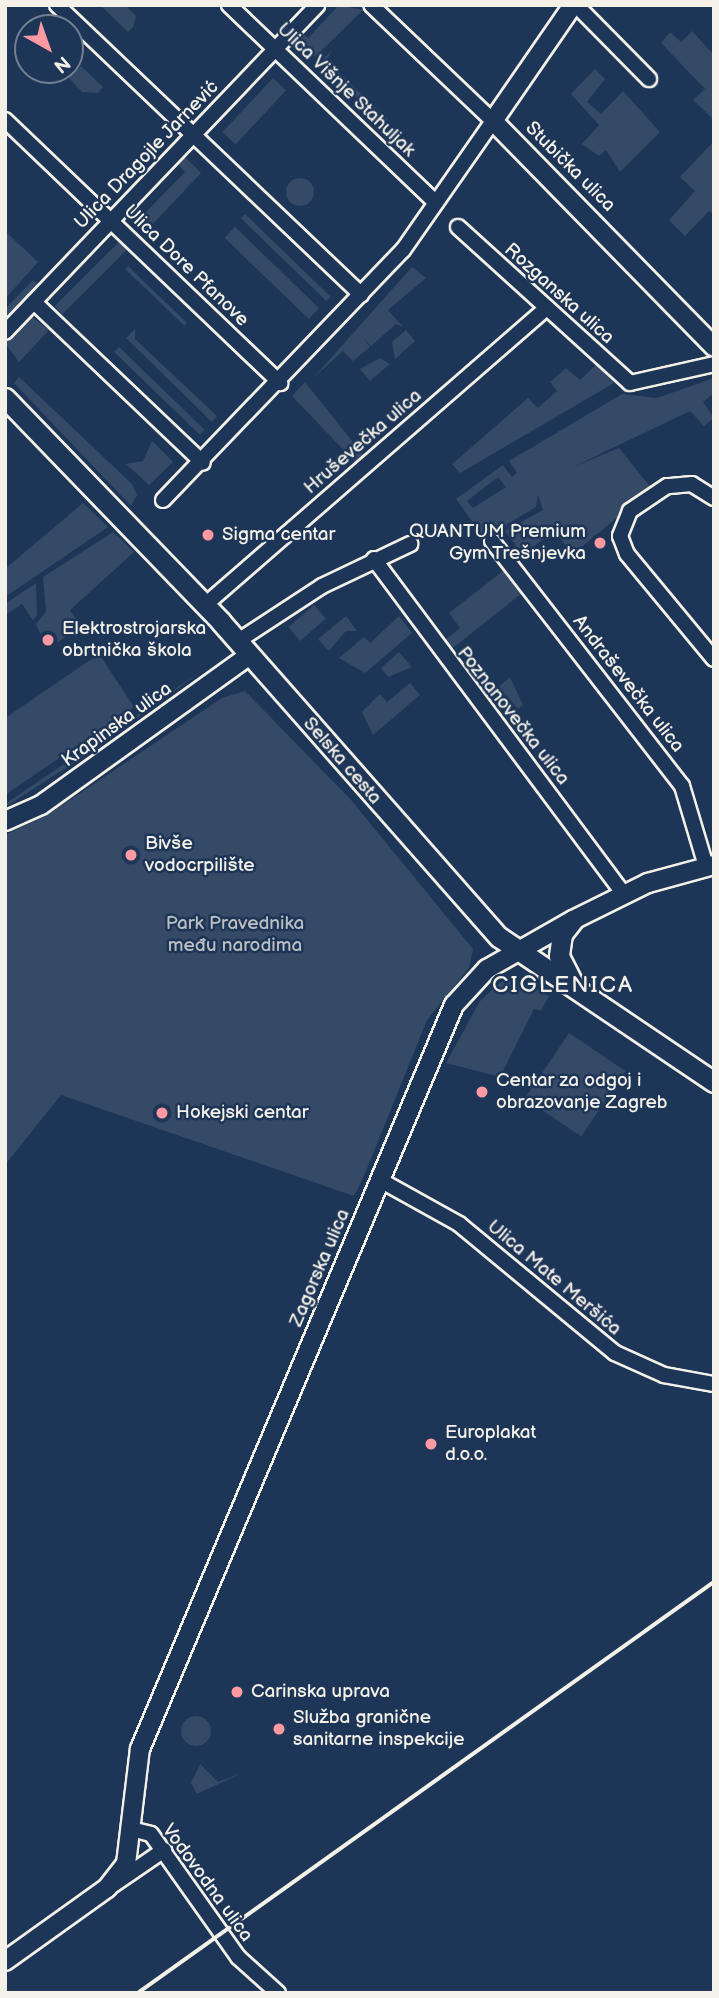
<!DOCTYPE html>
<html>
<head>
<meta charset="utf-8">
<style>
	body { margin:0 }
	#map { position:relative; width:719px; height:1998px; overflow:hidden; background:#1d3557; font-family:"Balsamiq Sans",sans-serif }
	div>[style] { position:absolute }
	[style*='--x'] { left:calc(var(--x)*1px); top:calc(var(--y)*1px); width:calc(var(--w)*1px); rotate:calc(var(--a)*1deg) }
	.green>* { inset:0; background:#354a67; transform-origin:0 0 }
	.round { border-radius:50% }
	.roads { filter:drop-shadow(2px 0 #f4f1e8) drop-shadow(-2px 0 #f4f1e8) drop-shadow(0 2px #f4f1e8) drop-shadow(0 -2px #f4f1e8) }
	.minor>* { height:14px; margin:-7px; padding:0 7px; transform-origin:7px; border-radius:7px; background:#1d3557 }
	.tertiary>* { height:18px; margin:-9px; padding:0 9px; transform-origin:9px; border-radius:9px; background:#1d3557 }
	.secondary>* { height:19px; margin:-9.5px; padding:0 9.5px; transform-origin:9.5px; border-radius:9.5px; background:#1d3557 }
	.rail>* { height:3.5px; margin:-1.75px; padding:0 1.75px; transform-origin:1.75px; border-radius:1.75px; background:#f4f1e8 }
	.dots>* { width:19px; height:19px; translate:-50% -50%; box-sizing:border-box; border:4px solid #1d3557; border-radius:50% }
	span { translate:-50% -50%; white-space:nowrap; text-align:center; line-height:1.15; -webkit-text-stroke:5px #1d3557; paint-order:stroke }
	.street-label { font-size:19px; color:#f4f1e8 }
	.poi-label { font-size:19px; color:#f4f1e8 }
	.right { translate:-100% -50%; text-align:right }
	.left { translate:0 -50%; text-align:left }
	.park-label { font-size:19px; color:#bbbfc1 }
	.quarter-label { font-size:23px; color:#f4f1e8; letter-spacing:2px }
	.frame { position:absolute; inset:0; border:7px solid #f4f1e8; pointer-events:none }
	.north { position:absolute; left:14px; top:14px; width:70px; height:70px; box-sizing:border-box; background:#1d3557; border:2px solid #738091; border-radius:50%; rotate:140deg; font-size:19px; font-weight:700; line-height:28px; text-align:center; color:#f4f1e8 }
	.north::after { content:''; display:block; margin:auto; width:24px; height:32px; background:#ff9aa2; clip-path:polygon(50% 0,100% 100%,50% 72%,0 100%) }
</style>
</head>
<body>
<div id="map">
	<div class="green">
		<i style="clip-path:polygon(100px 5px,125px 5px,136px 16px,133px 27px,128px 32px)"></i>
		<i style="clip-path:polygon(339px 5px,363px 10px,315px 57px,295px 38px,301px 32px,308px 38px)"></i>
		<i style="clip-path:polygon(692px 31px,714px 55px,714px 120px,693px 100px,705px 89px,661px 43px,670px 32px,681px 42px)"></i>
		<i style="clip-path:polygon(331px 51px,327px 61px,388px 120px,384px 124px,320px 62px)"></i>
		<i style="clip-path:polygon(81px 66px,103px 87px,98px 93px,82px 92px,69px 78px)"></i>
		<i style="clip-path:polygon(595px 69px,605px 79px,587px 102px,601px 114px,623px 91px,660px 132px,620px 172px,606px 150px,599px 156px,582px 144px,599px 125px,571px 94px)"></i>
		<i style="left:273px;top:78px;width:18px;height:74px;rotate:43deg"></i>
		<i style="clip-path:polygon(714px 141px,714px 215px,709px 211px,685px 236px,669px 220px,695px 191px,680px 177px)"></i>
		<i style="clip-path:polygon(184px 156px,201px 173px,149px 228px,131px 211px,137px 205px,145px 213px,185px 172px,177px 163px)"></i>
		<i class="round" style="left:286px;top:178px;width:28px;height:28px"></i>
		<i style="left:245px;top:214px;width:119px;height:6px;rotate:44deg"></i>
		<i style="left:235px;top:227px;width:117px;height:15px;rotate:44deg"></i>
		<i style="clip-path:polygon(5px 231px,38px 262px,5px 299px)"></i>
		<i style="left:119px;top:242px;width:11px;height:91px;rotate:45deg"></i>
		<i style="left:128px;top:266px;width:82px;height:4px;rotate:44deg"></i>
		<i style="clip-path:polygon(412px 267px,426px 278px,388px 310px,403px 327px,396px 324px,371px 346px,363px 338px,370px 347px,353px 361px,343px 351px,314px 377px)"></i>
		<i style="clip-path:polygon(33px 280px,40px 285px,5px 323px,5px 309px)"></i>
		<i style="clip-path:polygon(32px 317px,49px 330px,19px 362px,5px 343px)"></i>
		<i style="clip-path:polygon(135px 329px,135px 339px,217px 416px,212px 422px,126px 338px)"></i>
		<i style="clip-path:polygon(406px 330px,415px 341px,395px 359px,392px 342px)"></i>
		<i style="left:119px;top:347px;width:119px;height:7px;rotate:44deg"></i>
		<i style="clip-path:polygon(380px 358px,390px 364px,370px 381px,360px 369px)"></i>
		<i style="clip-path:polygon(596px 365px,614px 383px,460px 473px,452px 464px,528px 398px,538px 408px,557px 391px,550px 382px,566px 368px,580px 380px)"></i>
		<i style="clip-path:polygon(19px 377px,132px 484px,137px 495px,131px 506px,14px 383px)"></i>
		<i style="clip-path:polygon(evenodd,714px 378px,714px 393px,703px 402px,714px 418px,704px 426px,690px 411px,573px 467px,619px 448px,652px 489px,573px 554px,554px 531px,523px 555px,505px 531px,543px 510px,538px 495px,536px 507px,484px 538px,456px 499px,503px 465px,512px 477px,517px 473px,509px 461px,622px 394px,657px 398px,714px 378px,498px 477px,506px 487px,473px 508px,467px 501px,498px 477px)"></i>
		<i style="clip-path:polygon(305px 382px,365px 457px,357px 464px,292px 396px)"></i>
		<i style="clip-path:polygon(152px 441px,173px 462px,149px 485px,126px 464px,143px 461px)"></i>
		<i style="clip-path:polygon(83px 503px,108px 527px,5px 597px,5px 569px)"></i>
		<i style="clip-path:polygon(113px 532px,134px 552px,70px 610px,81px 626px,47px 650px,36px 624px,46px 612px,43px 577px)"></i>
		<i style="clip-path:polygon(503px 571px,521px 594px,449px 651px,432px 626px,445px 640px,460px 628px,449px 613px)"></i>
		<i style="clip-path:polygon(36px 583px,37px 615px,33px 620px,22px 604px,5px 615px,5px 604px)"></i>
		<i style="left:314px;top:605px;width:18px;height:34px;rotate:49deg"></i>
		<i style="clip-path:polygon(346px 616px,357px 631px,346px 631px,329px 651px,318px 639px)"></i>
		<i style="clip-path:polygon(399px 616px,412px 633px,365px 673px,339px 658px,364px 637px,370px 643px)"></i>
		<i style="clip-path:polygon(399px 652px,412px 667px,388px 677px,381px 668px)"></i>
		<i style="clip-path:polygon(99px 654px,134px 707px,5px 795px,5px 718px)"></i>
		<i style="clip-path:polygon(206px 668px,88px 754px,5px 807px,5px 804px)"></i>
		<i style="clip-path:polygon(510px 677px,523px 705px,518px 709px,506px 695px,491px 706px,485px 699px)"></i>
		<i style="clip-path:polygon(410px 683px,420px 695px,373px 735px,362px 712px,380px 694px,387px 702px)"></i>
		<i style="clip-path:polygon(245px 691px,351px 800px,473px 949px,469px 968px,427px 1020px,364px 1176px,354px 1196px,61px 1095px,5px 1165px,5px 835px,49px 814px,222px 698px)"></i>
		<i style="clip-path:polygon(523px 980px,549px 996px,541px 1011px,534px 1009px,500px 1077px,446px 1063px,480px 1001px,501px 982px)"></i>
		<i style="left:569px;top:1033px;width:68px;height:79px;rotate:34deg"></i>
		<i class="round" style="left:181px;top:1716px;width:30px;height:30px"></i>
		<i style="clip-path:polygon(200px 1764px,218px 1782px,242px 1773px,197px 1794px,191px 1783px)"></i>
	</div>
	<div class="roads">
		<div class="minor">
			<i style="--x:57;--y:5;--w:420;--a:43.6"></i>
			<i style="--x:229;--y:5;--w:286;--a:43.7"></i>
			<i style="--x:576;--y:5;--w:104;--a:45.4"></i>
			<i style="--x:5;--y:120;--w:381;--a:43.7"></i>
			<i style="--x:458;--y:227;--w:232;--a:42.2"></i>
			<i style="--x:630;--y:383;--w:86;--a:-12.7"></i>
			<i style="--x:34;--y:302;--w:233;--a:43.6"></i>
			<i style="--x:5;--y:332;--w:452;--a:-46.3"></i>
			<i style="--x:714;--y:498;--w:26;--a:-148"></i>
			<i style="--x:692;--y:484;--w:25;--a:175"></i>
			<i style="--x:667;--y:486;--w:45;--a:146"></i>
			<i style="--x:630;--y:511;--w:27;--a:112"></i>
			<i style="--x:620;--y:536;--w:19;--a:69"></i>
			<i style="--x:627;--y:554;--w:136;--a:50.4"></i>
			<i style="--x:163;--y:500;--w:347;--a:-46.2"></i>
			<i style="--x:403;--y:250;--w:157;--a:-55.1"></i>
			<i style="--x:493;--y:121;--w:168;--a:-136.4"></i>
			<i style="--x:492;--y:541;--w:310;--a:52.2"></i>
			<i style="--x:682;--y:786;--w:84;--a:73.3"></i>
			<i style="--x:374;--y:559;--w:418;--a:53.3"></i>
			<i style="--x:205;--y:605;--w:453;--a:-41"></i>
			<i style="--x:238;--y:641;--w:100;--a:-33.2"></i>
			<i style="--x:322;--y:586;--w:98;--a:-25.5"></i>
			<i style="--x:380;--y:1180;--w:90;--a:29.1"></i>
			<i style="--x:459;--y:1224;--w:202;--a:39.6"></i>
			<i style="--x:615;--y:1353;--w:54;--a:24.2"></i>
			<i style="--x:664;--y:1375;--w:51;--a:10.2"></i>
			<i style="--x:135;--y:1830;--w:16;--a:14"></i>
			<i style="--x:151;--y:1834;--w:151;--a:54.7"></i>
			<i style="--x:238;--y:1957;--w:54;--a:42"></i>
			<i style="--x:113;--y:1885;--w:62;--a:-34.5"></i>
		</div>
		<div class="tertiary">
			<i style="--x:573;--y:5;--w:141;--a:124.6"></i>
			<i style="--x:493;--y:121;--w:316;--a:45.6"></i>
			<i style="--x:5;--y:821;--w:39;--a:-24"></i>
			<i style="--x:41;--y:805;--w:257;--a:-35.7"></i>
			<i style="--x:5;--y:1961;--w:125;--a:-35.6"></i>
			<i style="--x:107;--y:1888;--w:31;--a:-52"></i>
			<i style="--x:126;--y:1864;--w:116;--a:-83.1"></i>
			<i style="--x:140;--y:1749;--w:808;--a:-67.12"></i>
			<i style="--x:454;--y:1005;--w:49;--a:-47.5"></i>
			<i style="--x:487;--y:969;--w:99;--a:-29.7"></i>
			<i style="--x:573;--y:920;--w:84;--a:-26.3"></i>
			<i style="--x:648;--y:883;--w:68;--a:-15.3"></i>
		</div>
		<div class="secondary">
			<i style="--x:5;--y:398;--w:311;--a:46"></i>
			<i style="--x:221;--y:622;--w:420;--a:48.6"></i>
			<i style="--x:499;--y:937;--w:259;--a:34"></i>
			<i style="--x:573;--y:920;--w:18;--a:128"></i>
			<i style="--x:562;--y:934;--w:22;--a:98"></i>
			<i style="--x:559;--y:956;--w:36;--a:63"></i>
		</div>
	</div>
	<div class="rail">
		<i style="--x:138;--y:1993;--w:708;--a:-35.51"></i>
	</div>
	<div class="dots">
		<i style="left:208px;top:535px;background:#ff9aa2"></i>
		<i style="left:600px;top:543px;background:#ff9aa2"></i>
		<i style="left:48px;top:640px;background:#ff9aa2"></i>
		<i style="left:131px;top:855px;background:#ff9aa2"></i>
		<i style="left:482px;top:1092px;background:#ff9aa2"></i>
		<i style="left:162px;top:1113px;background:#ff9aa2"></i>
		<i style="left:431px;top:1444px;background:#ff9aa2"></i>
		<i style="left:237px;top:1692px;background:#ff9aa2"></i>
		<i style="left:279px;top:1729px;background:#ff9aa2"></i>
	</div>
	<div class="street-label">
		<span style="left:346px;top:90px;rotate:44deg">Ulica Višnje Stahuljak</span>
		<span style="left:147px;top:155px;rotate:-46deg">Ulica Dragojle Jarnević</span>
		<span style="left:570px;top:167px;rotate:45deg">Stubička ulica</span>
		<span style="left:186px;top:266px;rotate:44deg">Ulica Dore Pfanove</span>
		<span style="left:559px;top:294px;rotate:42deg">Rozganska ulica</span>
		<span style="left:363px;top:442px;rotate:-41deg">Hruševečka ulica</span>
		<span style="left:628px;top:684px;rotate:52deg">Andraševečka ulica</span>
		<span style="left:513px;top:716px;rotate:52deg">Poznanovečka ulica</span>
		<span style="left:117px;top:725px;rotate:-36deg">Krapinska ulica</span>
		<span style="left:342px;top:761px;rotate:49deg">Selska cesta</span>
		<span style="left:320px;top:1268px;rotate:-67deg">Zagorska ulica</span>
		<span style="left:554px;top:1278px;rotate:40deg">Ulica Mate Meršića</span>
		<span style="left:207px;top:1883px;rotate:54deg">Vodovodna ulica</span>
	</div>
	<div class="poi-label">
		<span class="right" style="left:586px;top:543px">QUANTUM Premium<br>Gym Trešnjevka</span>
		<span class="left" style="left:222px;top:535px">Sigma centar</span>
		<span class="left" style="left:62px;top:640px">Elektrostrojarska<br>obrtnička škola</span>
		<span class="left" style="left:145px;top:855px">Bivše<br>vodocrpilište</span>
		<span class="left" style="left:496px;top:1092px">Centar za odgoj i<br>obrazovanje Zagreb</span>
		<span class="left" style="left:176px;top:1113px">Hokejski centar</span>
		<span class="left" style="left:445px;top:1444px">Europlakat<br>d.o.o.</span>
		<span class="left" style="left:251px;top:1692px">Carinska uprava</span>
		<span class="left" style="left:293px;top:1729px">Služba granične<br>sanitarne inspekcije</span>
	</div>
	<div class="park-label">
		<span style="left:235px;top:935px">Park Pravednika<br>među narodima</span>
	</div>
	<div class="quarter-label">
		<span style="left:563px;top:985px">CIGLENICA</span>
	</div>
	<div class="frame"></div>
	<div class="north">N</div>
</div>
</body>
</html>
